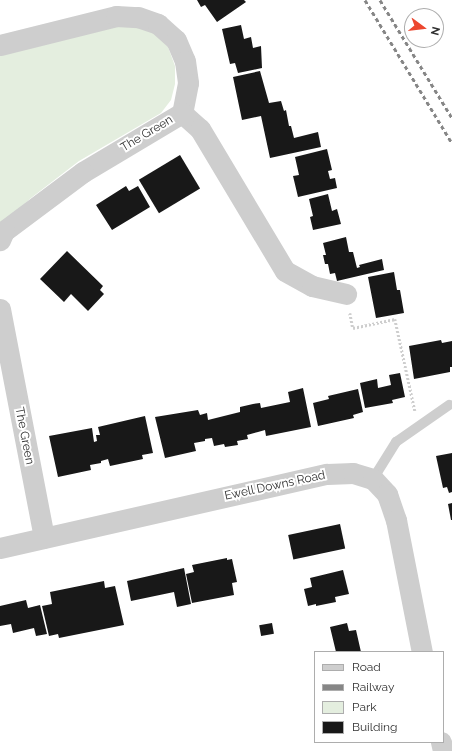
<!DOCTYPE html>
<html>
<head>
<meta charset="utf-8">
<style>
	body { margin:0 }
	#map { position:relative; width:452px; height:751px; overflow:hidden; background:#fff; font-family:Raleway,sans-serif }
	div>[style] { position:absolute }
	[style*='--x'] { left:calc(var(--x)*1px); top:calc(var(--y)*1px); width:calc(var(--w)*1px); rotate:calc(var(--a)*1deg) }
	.green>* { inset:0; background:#e4eedf }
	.building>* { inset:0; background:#181818; transform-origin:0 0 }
	.path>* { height:2.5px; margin-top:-1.25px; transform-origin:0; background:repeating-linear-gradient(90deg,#cecece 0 2px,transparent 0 4px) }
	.service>* { height:10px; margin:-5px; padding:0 5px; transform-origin:5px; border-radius:5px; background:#cecece }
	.minor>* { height:21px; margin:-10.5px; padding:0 10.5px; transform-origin:10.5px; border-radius:10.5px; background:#cecece }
	.rail>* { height:3px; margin-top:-1.5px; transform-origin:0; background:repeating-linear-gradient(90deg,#868686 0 4px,transparent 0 7px) }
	span { translate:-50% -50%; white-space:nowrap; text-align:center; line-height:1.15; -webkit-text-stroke:4px #fff; paint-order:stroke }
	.street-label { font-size:12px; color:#313131 }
	.legend { position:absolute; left:314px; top:651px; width:130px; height:92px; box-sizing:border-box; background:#fff; border:1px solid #adadad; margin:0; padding:5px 7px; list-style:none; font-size:12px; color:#313131 }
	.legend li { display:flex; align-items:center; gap:8px; height:20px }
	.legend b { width:20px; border:1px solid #adadad }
	.north { position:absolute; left:404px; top:8px; width:40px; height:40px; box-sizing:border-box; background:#fff; border:1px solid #adadad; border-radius:50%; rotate:105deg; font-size:11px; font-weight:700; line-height:16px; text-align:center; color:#313131 }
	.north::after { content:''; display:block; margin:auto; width:14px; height:18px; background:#ec472f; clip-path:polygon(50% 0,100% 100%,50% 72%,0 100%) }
</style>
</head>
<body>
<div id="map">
	<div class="green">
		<i style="clip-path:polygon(114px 25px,137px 25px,155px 32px,168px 47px,175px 66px,175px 84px,171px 100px,161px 113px,79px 161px,31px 198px,0 226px,0 54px)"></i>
	</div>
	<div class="building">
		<i style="clip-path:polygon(197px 0,244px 0,246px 2px,217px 22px,205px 5px,201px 7px)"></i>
		<i style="clip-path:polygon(241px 25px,244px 39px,251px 37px,253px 48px,261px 46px,262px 68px,238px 73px,235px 63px,230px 64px,222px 29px)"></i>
		<i style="clip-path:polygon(260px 71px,269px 103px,281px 101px,284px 111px,286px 110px,289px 126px,291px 126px,294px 138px,318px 132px,321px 147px,270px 158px,261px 116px,242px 120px,233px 77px)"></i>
		<i style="clip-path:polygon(327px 149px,332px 170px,328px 171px,330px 179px,335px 178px,337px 188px,298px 197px,293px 176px,299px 175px,295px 157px)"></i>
		<i style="left:180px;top:155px;width:39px;height:48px;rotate:59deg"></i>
		<i style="clip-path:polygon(126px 186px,129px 191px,138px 186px,150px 207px,112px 230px,96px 205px)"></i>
		<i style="clip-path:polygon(328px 194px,332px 211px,337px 209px,341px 224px,313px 230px,310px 217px,313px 216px,309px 199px)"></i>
		<i style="clip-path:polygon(346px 237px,349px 252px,353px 252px,357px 268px,360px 267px,359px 265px,382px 259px,384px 270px,337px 281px,335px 273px,330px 274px,328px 264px,325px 264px,323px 255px,326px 255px,323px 243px)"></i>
		<i style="clip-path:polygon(67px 251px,103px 286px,100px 290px,104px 294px,88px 311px,71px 294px,64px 302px,40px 279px)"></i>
		<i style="clip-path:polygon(394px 272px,397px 290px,400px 290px,404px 313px,376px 318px,368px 277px)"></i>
		<i style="clip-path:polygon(441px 340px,442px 343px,452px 341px,452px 367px,450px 367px,450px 372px,414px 379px,409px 346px)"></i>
		<i style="clip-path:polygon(400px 373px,405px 397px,392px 400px,393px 403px,365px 408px,360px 383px,377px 379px,378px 388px,391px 385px,389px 375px)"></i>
		<i style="clip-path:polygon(303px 388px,311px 427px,266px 436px,265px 430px,258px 432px,247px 435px,248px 439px,237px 441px,238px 445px,225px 447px,224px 444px,214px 446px,212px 438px,205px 439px,205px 441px,194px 443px,196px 451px,165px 458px,155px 417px,198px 410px,200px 415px,207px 413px,208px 420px,240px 412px,240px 407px,253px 404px,260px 403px,261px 408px,290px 402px,288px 392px)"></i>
		<i style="clip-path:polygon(358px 389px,363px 412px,353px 415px,354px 418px,318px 426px,313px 403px,329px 399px,328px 396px)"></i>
		<i style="clip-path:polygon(145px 416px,153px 453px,142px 455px,143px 459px,110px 466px,108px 459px,101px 461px,101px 463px,90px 465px,91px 470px,58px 477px,49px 436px,92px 428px,94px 442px,97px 441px,96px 435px,100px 435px,98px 427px)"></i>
		<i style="clip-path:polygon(452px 453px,452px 492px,449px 493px,447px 487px,443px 488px,436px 456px)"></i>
		<i style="clip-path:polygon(452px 503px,452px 520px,451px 520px,448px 504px)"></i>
		<i style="left:340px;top:524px;width:25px;height:53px;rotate:78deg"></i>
		<i style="clip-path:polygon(227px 558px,227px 560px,232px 559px,237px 582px,232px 583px,234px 595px,192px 603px,186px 574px,194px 572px,192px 565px)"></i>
		<i style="clip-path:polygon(184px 568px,191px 604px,177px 607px,174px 592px,131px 601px,127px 581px)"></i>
		<i style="clip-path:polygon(343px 570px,349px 594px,335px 597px,336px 602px,316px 606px,316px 604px,308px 606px,304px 589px,312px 587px,310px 578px)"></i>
		<i style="clip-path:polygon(104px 581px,105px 588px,115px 586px,124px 625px,59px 638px,58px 634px,49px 636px,42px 606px,52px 604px,50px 592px)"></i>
		<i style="clip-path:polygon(26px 600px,28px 608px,40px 605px,47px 634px,36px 636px,34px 628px,13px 633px,11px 624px,0 626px,0 606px)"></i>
		<i style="left:272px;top:623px;width:11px;height:13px;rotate:80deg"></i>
		<i style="clip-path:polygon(347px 623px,349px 631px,356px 630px,361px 652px,336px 652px,330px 627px)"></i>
	</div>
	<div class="path">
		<i style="--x:350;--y:313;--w:15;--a:79"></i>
		<i style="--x:353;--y:328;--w:43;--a:-12.1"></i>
		<i style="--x:395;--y:319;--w:94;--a:77.7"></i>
	</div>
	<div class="service">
		<i style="--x:373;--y:479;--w:44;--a:-58.1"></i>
		<i style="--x:396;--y:442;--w:65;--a:-34.9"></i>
	</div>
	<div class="minor">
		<i style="--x:0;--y:45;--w:120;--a:-14"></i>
		<i style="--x:116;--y:16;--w:22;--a:3"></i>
		<i style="--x:138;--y:17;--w:21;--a:19"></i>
		<i style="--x:158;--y:24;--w:24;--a:42"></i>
		<i style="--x:176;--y:40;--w:23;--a:67"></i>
		<i style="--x:185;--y:61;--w:22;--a:82"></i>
		<i style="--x:188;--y:83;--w:31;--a:101"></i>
		<i style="--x:182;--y:113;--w:115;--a:149.2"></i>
		<i style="--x:83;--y:172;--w:99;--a:143.2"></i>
		<i style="--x:4;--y:231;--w:10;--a:114"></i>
		<i style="--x:182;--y:113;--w:24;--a:42"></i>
		<i style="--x:200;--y:129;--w:165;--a:59.1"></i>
		<i style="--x:285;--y:271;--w:31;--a:29"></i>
		<i style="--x:312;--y:286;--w:35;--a:13"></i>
		<i style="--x:0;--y:309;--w:233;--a:79.1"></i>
		<i style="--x:0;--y:548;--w:335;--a:-12.8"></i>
		<i style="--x:327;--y:474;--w:26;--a:-2"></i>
		<i style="--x:353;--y:473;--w:21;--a:17"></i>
		<i style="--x:373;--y:479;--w:21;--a:47"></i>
		<i style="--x:387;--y:494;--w:28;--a:71"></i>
		<i style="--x:396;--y:520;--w:135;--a:78.9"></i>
		<i style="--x:441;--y:742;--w:9;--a:77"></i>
	</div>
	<div class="rail">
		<i style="--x:365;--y:0;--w:167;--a:58.7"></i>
		<i style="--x:380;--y:0;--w:138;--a:58.6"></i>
	</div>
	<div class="street-label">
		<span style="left:147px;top:134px;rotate:-31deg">The Green</span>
		<span style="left:24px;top:436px;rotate:79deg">The Green</span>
		<span style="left:275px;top:486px;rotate:-12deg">Ewell Downs Road</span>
	</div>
	<ul class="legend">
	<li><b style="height:5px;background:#cecece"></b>Road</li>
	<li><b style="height:5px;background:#868686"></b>Railway</li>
	<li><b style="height:11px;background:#e4eedf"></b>Park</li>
	<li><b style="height:11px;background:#181818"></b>Building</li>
	</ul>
	<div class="north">N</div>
</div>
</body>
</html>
